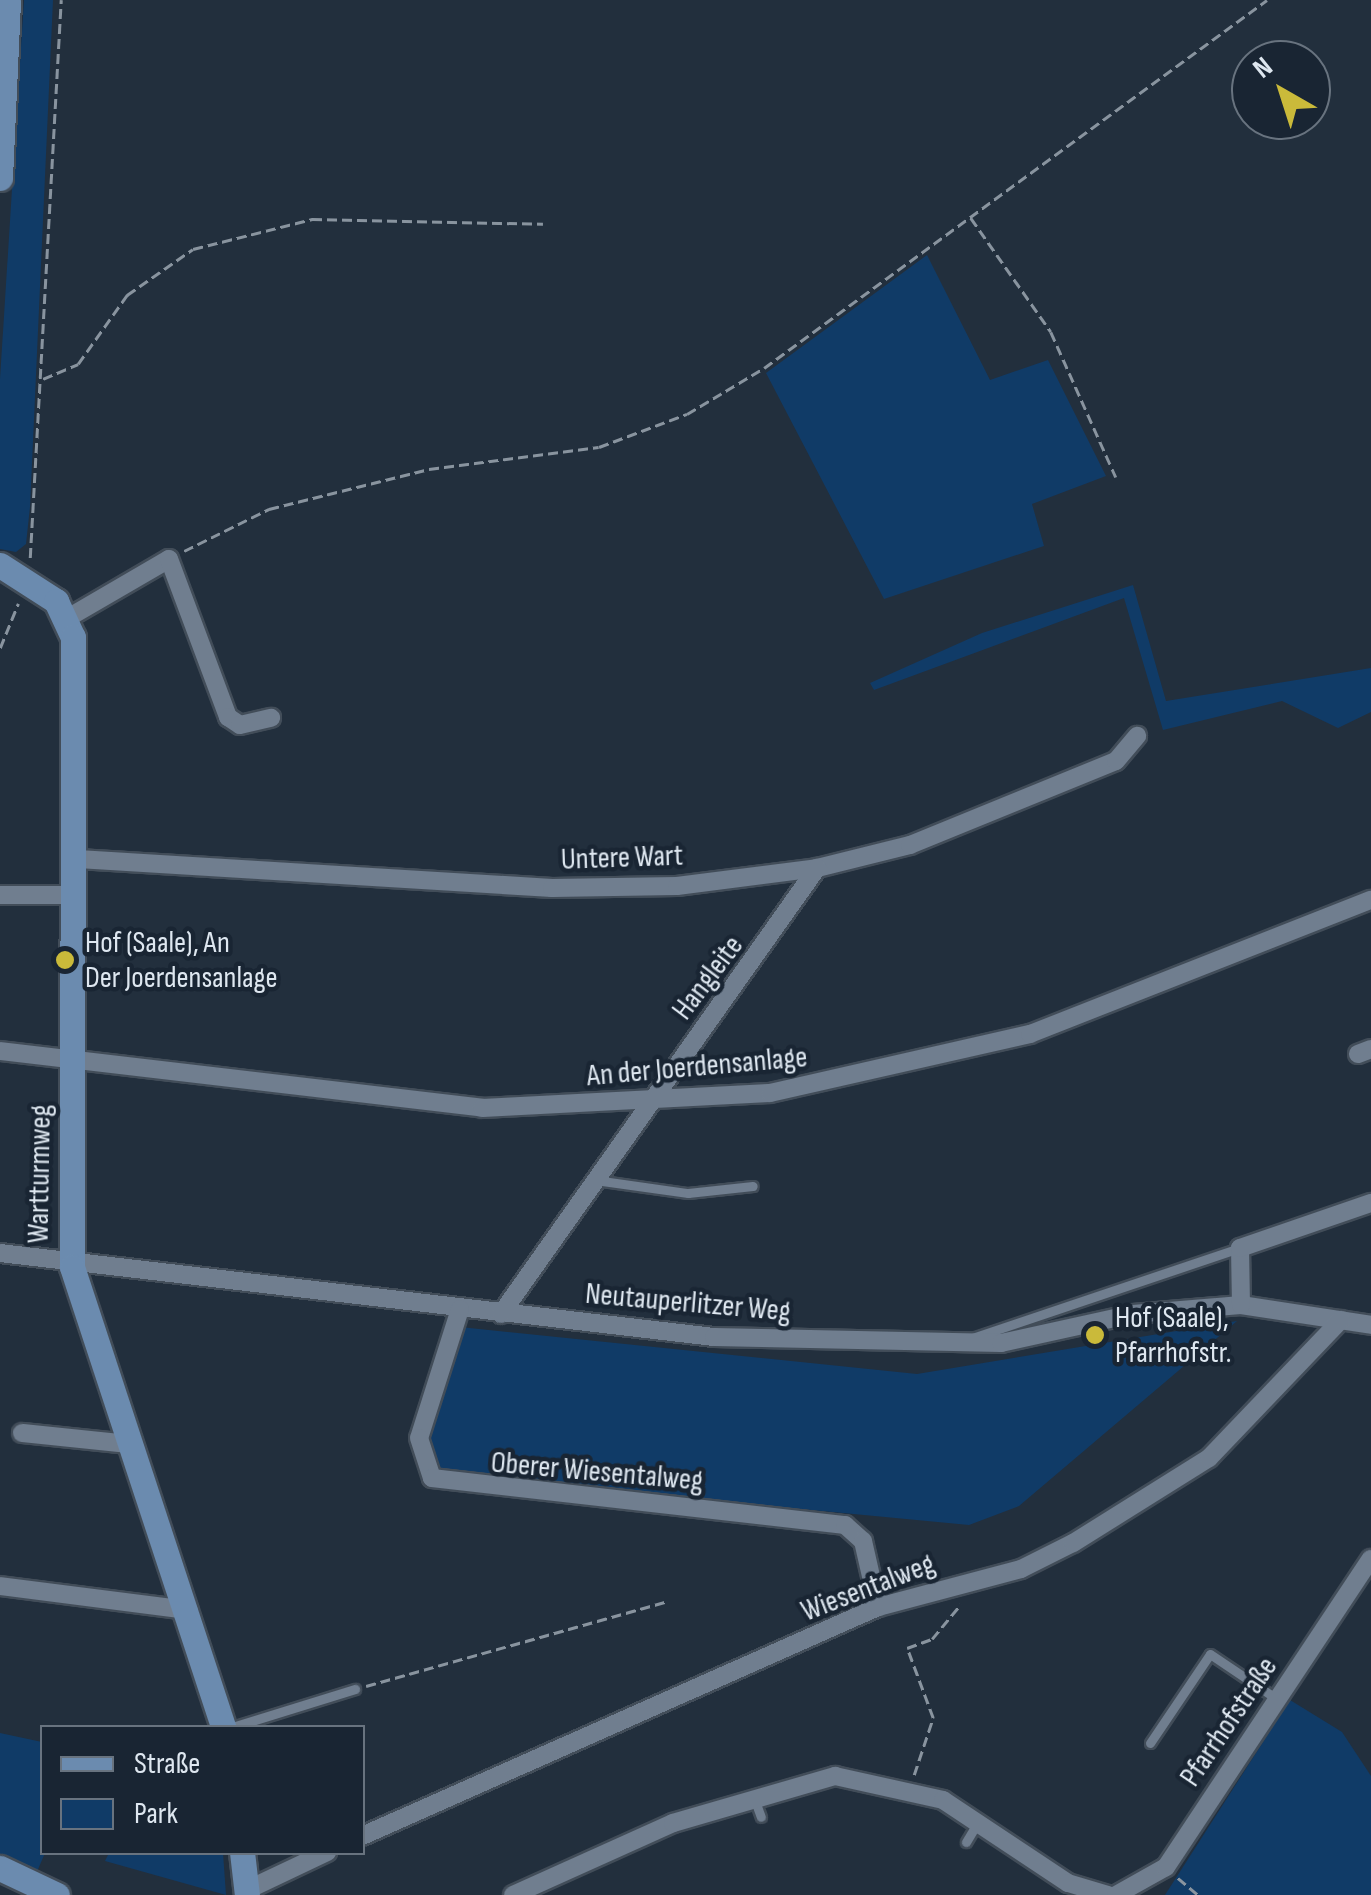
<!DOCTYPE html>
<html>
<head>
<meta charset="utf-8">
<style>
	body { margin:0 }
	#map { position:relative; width:1371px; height:1895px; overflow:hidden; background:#222f3d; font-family:"Sofia Sans Condensed",sans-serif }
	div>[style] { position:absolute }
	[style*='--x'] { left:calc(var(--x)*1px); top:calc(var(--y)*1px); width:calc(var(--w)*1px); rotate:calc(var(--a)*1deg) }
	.green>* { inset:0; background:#103b67 }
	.path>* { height:2.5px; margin-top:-1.25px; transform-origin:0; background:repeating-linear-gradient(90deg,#89949f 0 10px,transparent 0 15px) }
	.roads { filter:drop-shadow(2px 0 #424d59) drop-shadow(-2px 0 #424d59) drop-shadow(0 2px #424d59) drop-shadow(0 -2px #424d59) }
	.lane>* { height:9px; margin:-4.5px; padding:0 4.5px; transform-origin:4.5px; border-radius:4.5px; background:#707e8f }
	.street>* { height:18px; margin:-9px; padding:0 9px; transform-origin:9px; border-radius:9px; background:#707e8f }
	.secondary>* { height:25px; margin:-12.5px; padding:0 12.5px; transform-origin:12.5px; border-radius:12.5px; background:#6b8baf }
	.dots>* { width:28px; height:28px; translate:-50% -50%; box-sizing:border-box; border:5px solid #192533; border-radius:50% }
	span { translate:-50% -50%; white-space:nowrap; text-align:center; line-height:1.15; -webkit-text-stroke:9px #192533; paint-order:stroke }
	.street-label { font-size:30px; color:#dee7f0 }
	.poi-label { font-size:30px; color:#dee7f0 }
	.left { translate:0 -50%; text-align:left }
	.legend { position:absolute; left:40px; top:1725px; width:325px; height:130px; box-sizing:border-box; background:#192533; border:2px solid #68737f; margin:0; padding:12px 18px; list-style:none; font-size:30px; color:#dee7f0 }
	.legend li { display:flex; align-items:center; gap:20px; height:50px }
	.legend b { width:50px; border:2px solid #68737f }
	.north { position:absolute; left:1231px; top:40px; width:100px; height:100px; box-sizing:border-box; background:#192533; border:2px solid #68737f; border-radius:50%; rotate:321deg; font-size:28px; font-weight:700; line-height:40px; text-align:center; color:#dee7f0 }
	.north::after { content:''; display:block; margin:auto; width:35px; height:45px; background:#caba3a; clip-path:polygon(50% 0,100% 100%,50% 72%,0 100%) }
</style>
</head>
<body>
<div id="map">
	<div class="green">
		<i style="clip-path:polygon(24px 0,53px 0,30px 507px,26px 544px,16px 552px,0 549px,0 379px)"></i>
		<i style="clip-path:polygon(927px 255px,990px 380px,1048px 360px,1106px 476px,1032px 504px,1044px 546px,884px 599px,766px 373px)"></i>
		<i style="clip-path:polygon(1133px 585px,1166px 701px,1371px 668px,1371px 712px,1338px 728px,1282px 701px,1163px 730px,1124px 598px,874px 690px,870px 683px,982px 633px)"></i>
		<i style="clip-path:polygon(1237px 1321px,1019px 1506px,969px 1525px,447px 1475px,434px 1471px,423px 1437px,460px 1327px,917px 1374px)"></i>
		<i style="clip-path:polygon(1290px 1700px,1342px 1732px,1371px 1776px,1371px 1895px,1165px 1895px)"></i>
		<i style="clip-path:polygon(0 1733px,42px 1742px,45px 1853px,36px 1874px,0 1858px)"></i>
		<i style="clip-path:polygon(109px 1853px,223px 1853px,226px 1895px,105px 1861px)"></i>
	</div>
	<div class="path">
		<i style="--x:971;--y:218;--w:139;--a:54.9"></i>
		<i style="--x:1051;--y:332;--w:159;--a:65.9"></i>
		<i style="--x:43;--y:379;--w:38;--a:-23"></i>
		<i style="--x:78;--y:364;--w:85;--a:-54.6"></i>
		<i style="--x:127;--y:295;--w:80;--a:-34.9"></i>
		<i style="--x:193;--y:249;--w:123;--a:-14.1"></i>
		<i style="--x:312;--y:219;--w:231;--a:1.2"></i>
		<i style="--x:184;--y:551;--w:95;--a:-26.3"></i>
		<i style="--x:269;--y:509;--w:165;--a:-14"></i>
		<i style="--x:429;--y:469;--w:171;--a:-7.4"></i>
		<i style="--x:599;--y:447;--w:94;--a:-20.6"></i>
		<i style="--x:687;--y:414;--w:90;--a:-30.9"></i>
		<i style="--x:764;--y:368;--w:623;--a:-36.19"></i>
		<i style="--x:30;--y:558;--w:559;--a:-86.82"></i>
		<i style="--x:0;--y:648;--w:48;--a:-67.8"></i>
		<i style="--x:366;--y:1686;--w:314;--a:-15.7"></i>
		<i style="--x:914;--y:1775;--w:60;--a:-71.6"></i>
		<i style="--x:933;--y:1718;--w:75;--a:-110.4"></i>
		<i style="--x:907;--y:1648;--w:27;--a:-20"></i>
		<i style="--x:932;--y:1639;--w:45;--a:-50.4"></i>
		<i style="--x:1178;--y:1878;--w:26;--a:40"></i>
	</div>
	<div class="roads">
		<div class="lane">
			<i style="--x:595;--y:1180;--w:94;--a:8"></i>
			<i style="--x:688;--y:1193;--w:65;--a:-6.1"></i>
			<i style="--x:972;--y:1338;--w:283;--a:-18.6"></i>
			<i style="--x:229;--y:1728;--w:132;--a:-17.2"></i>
			<i style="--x:1150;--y:1743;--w:107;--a:-56"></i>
			<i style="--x:1210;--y:1654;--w:81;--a:33.9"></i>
			<i style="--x:754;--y:1798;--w:20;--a:70"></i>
			<i style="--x:966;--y:1842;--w:21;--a:-59"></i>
		</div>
		<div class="street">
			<i style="--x:66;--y:619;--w:119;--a:-30.2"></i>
			<i style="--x:169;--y:559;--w:169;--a:69.5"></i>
			<i style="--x:228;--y:717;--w:14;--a:34"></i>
			<i style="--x:240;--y:725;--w:32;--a:-13"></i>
			<i style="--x:78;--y:859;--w:475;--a:3.5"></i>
			<i style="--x:552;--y:888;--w:125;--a:-0.9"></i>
			<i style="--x:677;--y:886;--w:141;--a:-7.3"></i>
			<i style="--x:817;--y:868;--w:96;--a:-13.9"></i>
			<i style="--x:910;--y:845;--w:222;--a:-22.2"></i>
			<i style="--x:1116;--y:761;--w:33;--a:-50"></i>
			<i style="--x:0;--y:895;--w:77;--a:0"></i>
			<i style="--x:0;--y:1051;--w:485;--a:6.7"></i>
			<i style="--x:482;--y:1108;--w:288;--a:-3"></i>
			<i style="--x:770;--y:1093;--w:267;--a:-12.8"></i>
			<i style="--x:1030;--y:1034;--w:366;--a:-21.5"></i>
			<i style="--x:1358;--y:1054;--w:14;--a:-21"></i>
			<i style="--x:0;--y:1253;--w:719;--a:6.71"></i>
			<i style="--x:714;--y:1337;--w:287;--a:1.2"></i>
			<i style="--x:1001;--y:1343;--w:135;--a:-12.4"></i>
			<i style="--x:1133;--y:1314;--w:108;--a:-4.8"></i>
			<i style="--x:1241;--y:1305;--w:132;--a:8.7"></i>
			<i style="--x:1241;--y:1305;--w:57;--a:-91"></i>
			<i style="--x:1240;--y:1248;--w:139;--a:-19"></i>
			<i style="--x:460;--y:1309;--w:135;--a:107.6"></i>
			<i style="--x:419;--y:1438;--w:42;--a:72"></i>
			<i style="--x:432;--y:1478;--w:416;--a:6.5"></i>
			<i style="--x:845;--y:1525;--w:24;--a:42"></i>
			<i style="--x:863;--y:1541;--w:68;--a:77.2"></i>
			<i style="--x:501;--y:1314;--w:547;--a:-54.68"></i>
			<i style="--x:22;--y:1433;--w:108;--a:5.9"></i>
			<i style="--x:0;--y:1586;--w:190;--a:7.3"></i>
			<i style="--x:362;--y:1836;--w:565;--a:-23.93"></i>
			<i style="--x:878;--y:1607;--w:148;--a:-14.9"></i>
			<i style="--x:1021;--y:1569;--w:58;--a:-26.6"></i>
			<i style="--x:1073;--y:1543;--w:160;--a:-32"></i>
			<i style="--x:1209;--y:1458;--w:191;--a:-46.3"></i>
			<i style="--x:247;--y:1890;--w:89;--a:-25.4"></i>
			<i style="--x:513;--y:1895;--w:175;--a:-24.2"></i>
			<i style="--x:673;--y:1823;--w:169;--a:-16.2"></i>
			<i style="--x:835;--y:1776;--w:111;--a:12.5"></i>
			<i style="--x:943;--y:1800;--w:150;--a:33.6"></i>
			<i style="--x:1068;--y:1883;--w:42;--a:16.7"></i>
			<i style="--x:1116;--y:1895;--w:57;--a:-29.2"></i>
			<i style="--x:1166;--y:1867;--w:370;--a:-56.4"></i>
		</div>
		<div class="secondary">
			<i style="--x:0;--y:178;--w:178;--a:-87.4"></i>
			<i style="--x:0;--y:565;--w:67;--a:32.7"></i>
			<i style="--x:56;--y:601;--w:40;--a:65"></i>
			<i style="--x:73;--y:637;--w:630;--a:90.09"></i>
			<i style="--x:72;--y:1267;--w:485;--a:71.8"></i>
			<i style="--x:242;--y:1852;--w:43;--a:83.4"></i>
			<i style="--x:0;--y:1868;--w:63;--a:25.3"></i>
		</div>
	</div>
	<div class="dots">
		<i style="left:65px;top:960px;background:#caba3a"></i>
		<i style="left:1095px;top:1335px;background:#caba3a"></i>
	</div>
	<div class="street-label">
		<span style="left:622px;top:858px;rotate:-2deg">Untere Wart</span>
		<span style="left:708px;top:978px;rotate:-53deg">Hangleite</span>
		<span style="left:697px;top:1067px;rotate:-5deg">An der Joerdensanlage</span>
		<span style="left:40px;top:1174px;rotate:-89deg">Wartturmweg</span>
		<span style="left:688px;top:1303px;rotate:5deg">Neutauperlitzer Weg</span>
		<span style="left:597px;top:1472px;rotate:5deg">Oberer Wiesentalweg</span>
		<span style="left:868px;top:1588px;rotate:-21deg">Wiesentalweg</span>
		<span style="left:1229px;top:1722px;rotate:-56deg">Pfarrhofstraße</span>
	</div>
	<div class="poi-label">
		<span class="left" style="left:85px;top:960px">Hof (Saale), An<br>Der Joerdensanlage</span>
		<span class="left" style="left:1115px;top:1335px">Hof (Saale),<br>Pfarrhofstr.</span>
	</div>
	<ul class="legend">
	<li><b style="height:12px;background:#6b8baf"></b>Straße</li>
	<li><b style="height:28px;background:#103b67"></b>Park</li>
	</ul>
	<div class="north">N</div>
</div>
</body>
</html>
